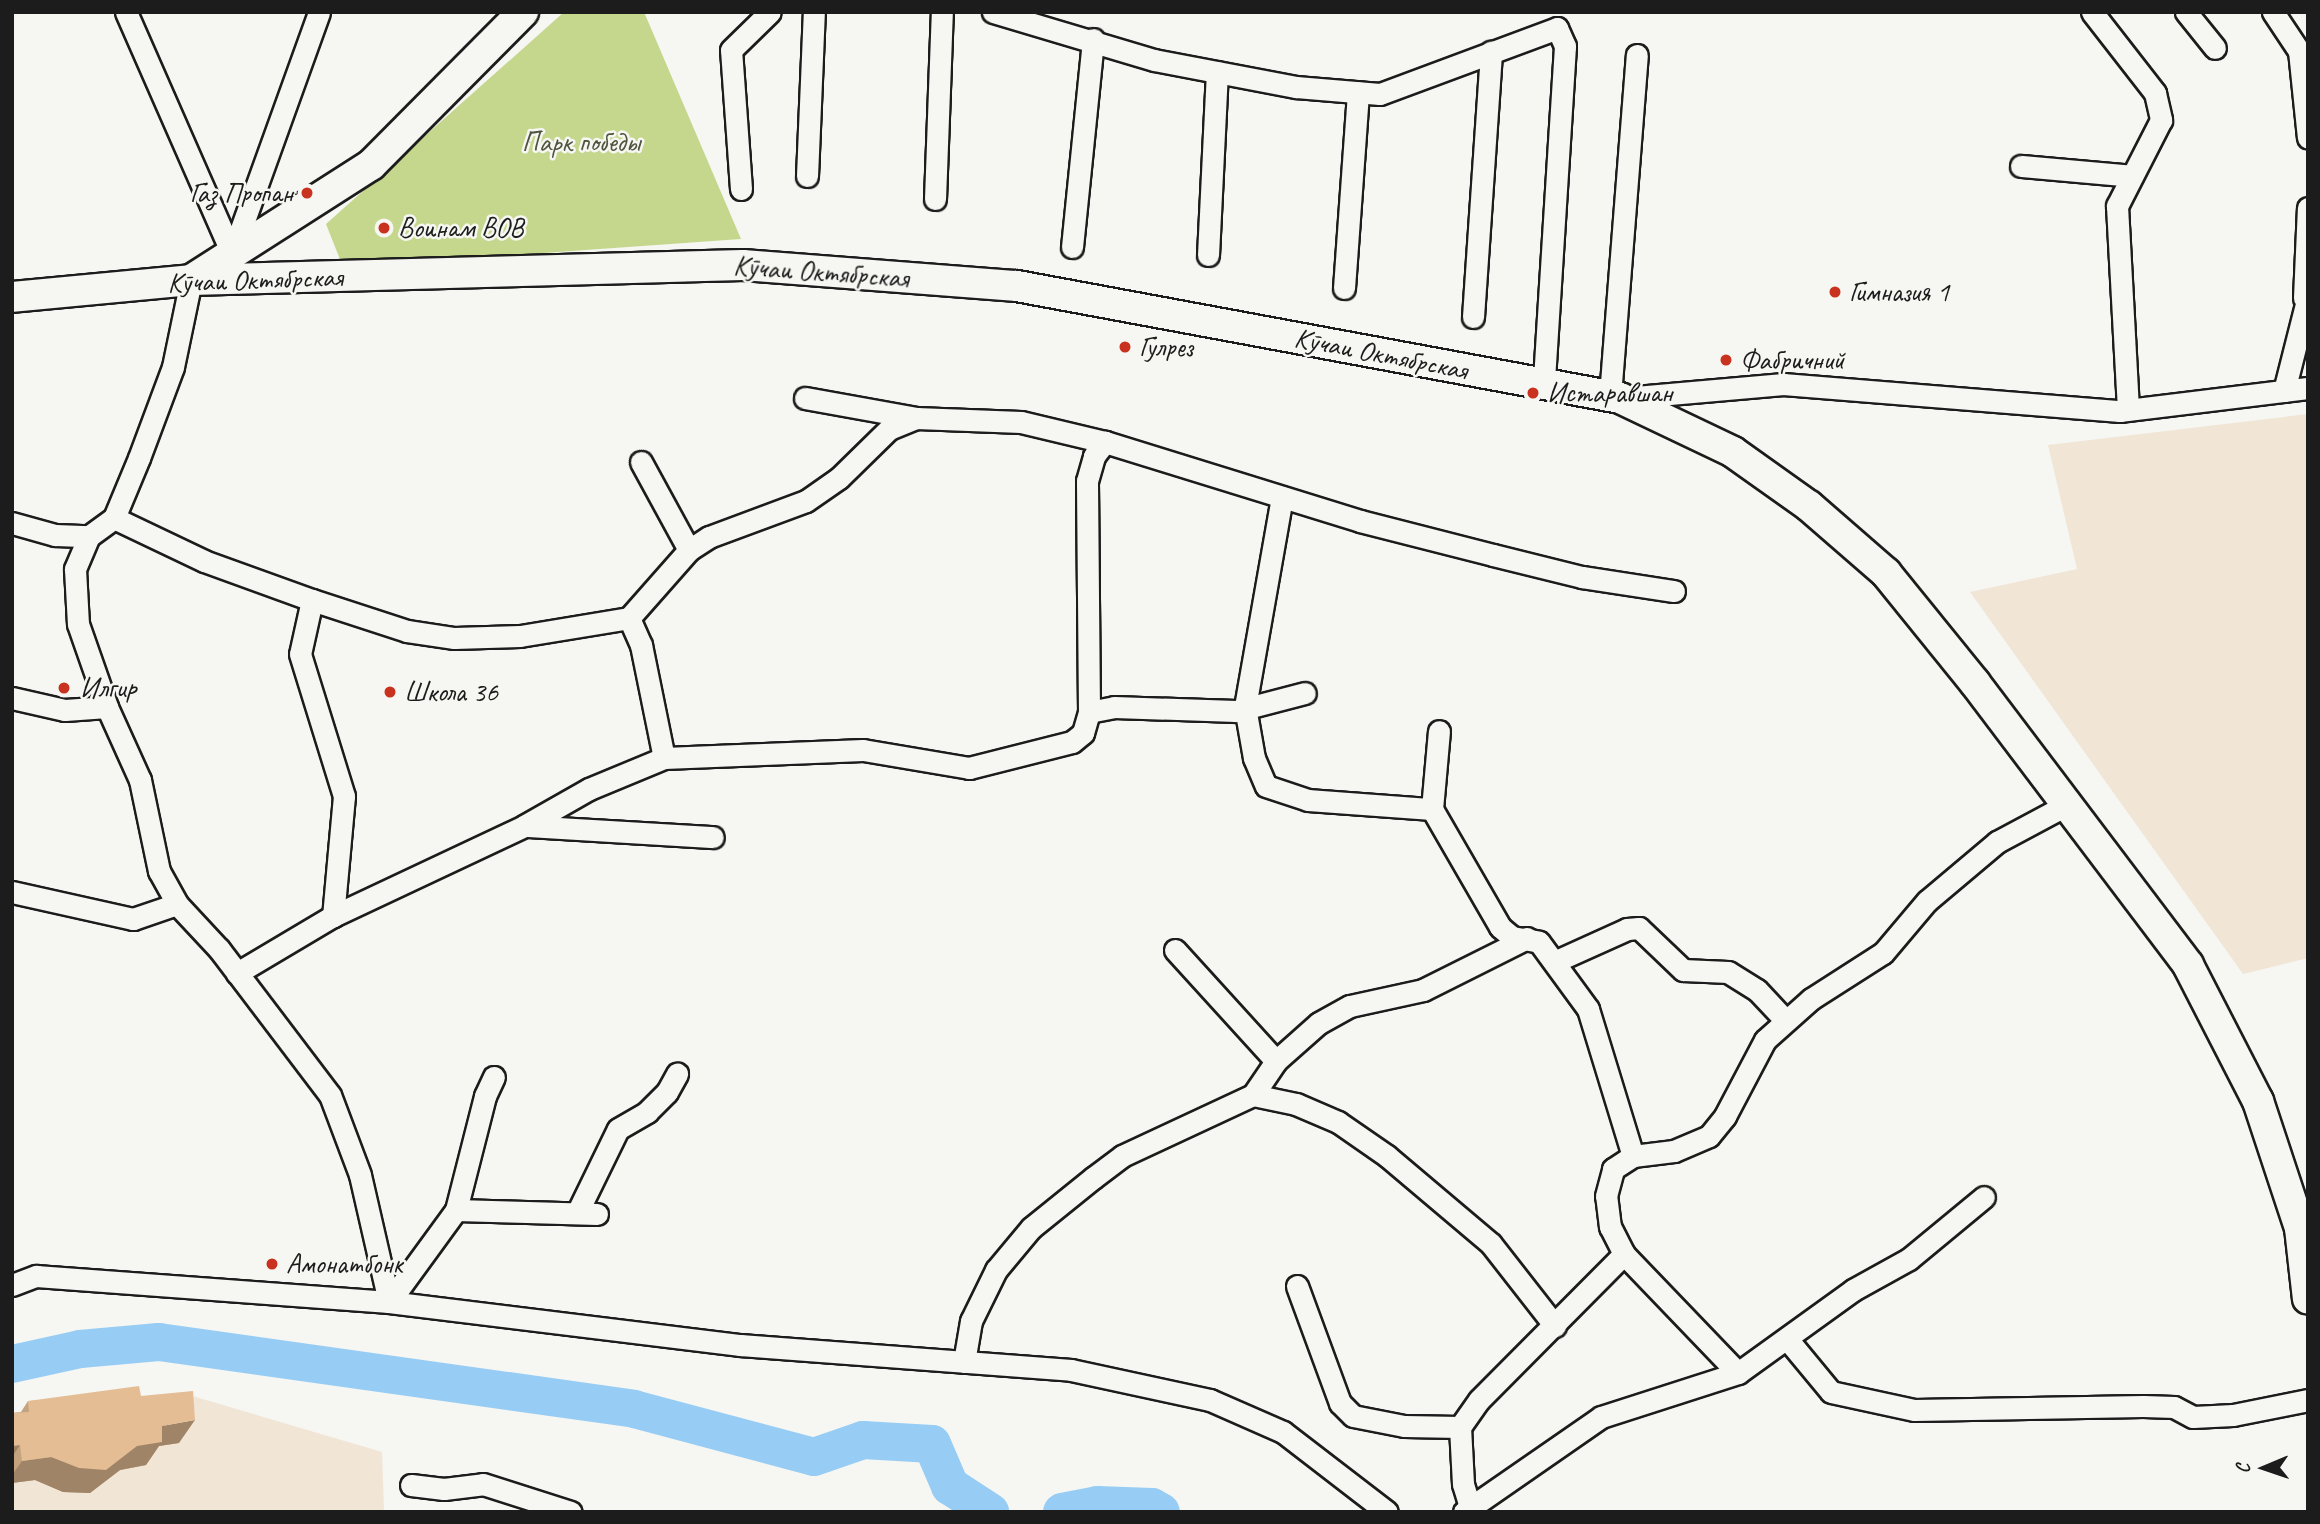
<!DOCTYPE html>
<html>
<head>
<meta charset="utf-8">
<style>
	body { margin:0 }
	#map { position:relative; width:2320px; height:1524px; overflow:hidden; background:#f6f6f2; font-family:Caveat,sans-serif }
	div>[style] { position:absolute }
	[style*='--x'] { left:calc(var(--x)*1px); top:calc(var(--y)*1px); width:calc(var(--w)*1px); rotate:calc(var(--a)*1deg) }
	.built>* { inset:0; background:#f1e5d6 }
	.green>* { inset:0; background:#c5d78c }
	.river>* { height:38px; margin:-19px; padding:0 19px; transform-origin:19px; border-radius:19px; background:#97cdf5 }
	.roads { filter:drop-shadow(2px 0 #1c1c1c) drop-shadow(-2px 0 #1c1c1c) drop-shadow(0 2px #1c1c1c) drop-shadow(0 -2px #1c1c1c) }
	.street>* { height:21px; margin:-10.5px; padding:0 10.5px; transform-origin:10.5px; border-radius:10.5px; background:#f6f6f2 }
	.secondary>* { height:30px; margin:-15px; padding:0 15px; transform-origin:15px; border-radius:15px; background:#f6f6f2 }
	.wall>* { inset:0; background:#c4a37f }
	.shaded-wall>* { inset:0; background:#a08468 }
	.building>* { inset:0; background:#e4bd94 }
	.dots>* { width:19px; height:19px; translate:-50% -50%; box-sizing:border-box; border:4px solid #f6f6f2; border-radius:50% }
	span { translate:-50% -50%; white-space:nowrap; text-align:center; line-height:1.15; -webkit-text-stroke:5px #f6f6f2; paint-order:stroke }
	.park-label { font-size:28px; color:#4f543e }
	.poi-label { font-size:28px; color:#1c1c1c }
	.right { translate:-100% -50%; text-align:right }
	.left { translate:0 -50%; text-align:left }
	.street-label { font-size:28px; color:#1c1c1c }
	.frame { position:absolute; inset:0; border:14px solid #1c1c1c; pointer-events:none }
	.north { position:absolute; left:2229px; top:1433px; width:70px; height:70px; -webkit-text-stroke:5px #f6f6f2; paint-order:stroke; rotate:268deg; font-size:19px; font-weight:700; line-height:28px; text-align:center; color:#1c1c1c }
	.north::after { content:''; display:block; margin:auto; width:24px; height:32px; background:#1c1c1c; clip-path:polygon(50% 0,100% 100%,50% 72%,0 100%) }
</style>
</head>
<body>
<div id="map">
	<div class="built">
		<i style="clip-path:polygon(2308px 414px,2308px 958px,2243px 974px,1970px 592px,2077px 569px,2048px 445px)"></i>
		<i style="clip-path:polygon(189px 1395px,382px 1452px,384px 1512px,12px 1512px,12px 1420px)"></i>
	</div>
	<div class="green">
		<i style="clip-path:polygon(564px 12px,644px 12px,741px 239px,343px 267px,326px 224px)"></i>
	</div>
	<div class="river">
		<i style="--x:12;--y:1364;--w:70;--a:-12.4"></i>
		<i style="--x:80;--y:1349;--w:79;--a:-5.1"></i>
		<i style="--x:159;--y:1342;--w:480;--a:8"></i>
		<i style="--x:634;--y:1409;--w:186;--a:14.9"></i>
		<i style="--x:814;--y:1457;--w:52;--a:-19.1"></i>
		<i style="--x:863;--y:1440;--w:69;--a:3.3"></i>
		<i style="--x:932;--y:1444;--w:46;--a:66.8"></i>
		<i style="--x:950;--y:1486;--w:48;--a:33"></i>
		<i style="--x:1062;--y:1512;--w:36;--a:-11"></i>
		<i style="--x:1097;--y:1505;--w:55;--a:2.1"></i>
		<i style="--x:1152;--y:1507;--w:10;--a:29"></i>
	</div>
	<div class="roads">
		<div class="street">
			<i style="--x:126;--y:12;--w:264;--a:66.3"></i>
			<i style="--x:993;--y:12;--w:168;--a:16.6"></i>
			<i style="--x:1154;--y:60;--w:145;--a:10.8"></i>
			<i style="--x:1296;--y:87;--w:84;--a:4.8"></i>
			<i style="--x:1380;--y:94;--w:189;--a:-20.4"></i>
			<i style="--x:1557;--y:28;--w:20;--a:66"></i>
			<i style="--x:1565;--y:46;--w:339;--a:93.6"></i>
			<i style="--x:2092;--y:12;--w:103;--a:52.1"></i>
			<i style="--x:2155;--y:93;--w:28;--a:77"></i>
			<i style="--x:2161;--y:120;--w:97;--a:117.1"></i>
			<i style="--x:2117;--y:206;--w:204;--a:86.9"></i>
			<i style="--x:2186;--y:12;--w:46;--a:51.1"></i>
			<i style="--x:2273;--y:12;--w:47;--a:56.3"></i>
			<i style="--x:2299;--y:51;--w:87;--a:84.1"></i>
			<i style="--x:2021;--y:166;--w:111;--a:5.1"></i>
			<i style="--x:807;--y:176;--w:164;--a:-87.6"></i>
			<i style="--x:741;--y:189;--w:139;--a:-94.1"></i>
			<i style="--x:731;--y:50;--w:54;--a:-44.3"></i>
			<i style="--x:935;--y:199;--w:187;--a:-87.9"></i>
			<i style="--x:1072;--y:247;--w:209;--a:-84.2"></i>
			<i style="--x:232;--y:254;--w:257;--a:-70.2"></i>
			<i style="--x:1208;--y:255;--w:183;--a:-87.2"></i>
			<i style="--x:191;--y:280;--w:89;--a:101.7"></i>
			<i style="--x:173;--y:367;--w:97;--a:110.5"></i>
			<i style="--x:139;--y:458;--w:65;--a:112.6"></i>
			<i style="--x:114;--y:518;--w:31;--a:144"></i>
			<i style="--x:89;--y:536;--w:36;--a:113"></i>
			<i style="--x:75;--y:569;--w:55;--a:86.9"></i>
			<i style="--x:78;--y:624;--w:88;--a:70.7"></i>
			<i style="--x:107;--y:707;--w:80;--a:65.7"></i>
			<i style="--x:140;--y:780;--w:93;--a:78.2"></i>
			<i style="--x:159;--y:871;--w:38;--a:61"></i>
			<i style="--x:177;--y:904;--w:62;--a:47"></i>
			<i style="--x:219;--y:949;--w:183;--a:52.8"></i>
			<i style="--x:330;--y:1095;--w:85;--a:69.4"></i>
			<i style="--x:360;--y:1175;--w:130;--a:77.1"></i>
			<i style="--x:1344;--y:288;--w:196;--a:-85.9"></i>
			<i style="--x:2304;--y:298;--w:90;--a:-87.5"></i>
			<i style="--x:1473;--y:317;--w:266;--a:-86.1"></i>
			<i style="--x:2284;--y:391;--w:98;--a:-75.8"></i>
			<i style="--x:1610;--y:396;--w:342;--a:-85.5"></i>
			<i style="--x:805;--y:398;--w:113;--a:10.2"></i>
			<i style="--x:1624;--y:398;--w:160;--a:-5"></i>
			<i style="--x:1783;--y:384;--w:338;--a:4.6"></i>
			<i style="--x:2120;--y:411;--w:189;--a:-7"></i>
			<i style="--x:641;--y:462;--w:100;--a:61.4"></i>
			<i style="--x:1282;--y:497;--w:213;--a:100"></i>
			<i style="--x:1245;--y:707;--w:52;--a:80"></i>
			<i style="--x:1254;--y:758;--w:30;--a:67"></i>
			<i style="--x:1266;--y:786;--w:44;--a:18.4"></i>
			<i style="--x:1308;--y:800;--w:124;--a:4.2"></i>
			<i style="--x:1432;--y:809;--w:136;--a:60"></i>
			<i style="--x:1500;--y:927;--w:16;--a:40"></i>
			<i style="--x:1512;--y:937;--w:27;--a:10"></i>
			<i style="--x:1539;--y:942;--w:83;--a:53.8"></i>
			<i style="--x:1588;--y:1009;--w:154;--a:73"></i>
			<i style="--x:114;--y:518;--w:100;--a:25.5"></i>
			<i style="--x:204;--y:561;--w:115;--a:19.9"></i>
			<i style="--x:312;--y:600;--w:55;--a:102.5"></i>
			<i style="--x:300;--y:654;--w:149;--a:72.8"></i>
			<i style="--x:344;--y:796;--w:121;--a:95.2"></i>
			<i style="--x:333;--y:916;--w:112;--a:149.3"></i>
			<i style="--x:12;--y:523;--w:45;--a:15.6"></i>
			<i style="--x:55;--y:535;--w:34;--a:2"></i>
			<i style="--x:312;--y:600;--w:100;--a:18.1"></i>
			<i style="--x:407;--y:631;--w:48;--a:8.5"></i>
			<i style="--x:454;--y:638;--w:66;--a:-1.7"></i>
			<i style="--x:520;--y:636;--w:110;--a:-9.4"></i>
			<i style="--x:629;--y:618;--w:91;--a:-48.6"></i>
			<i style="--x:689;--y:550;--w:24;--a:-33"></i>
			<i style="--x:709;--y:537;--w:103;--a:-20.4"></i>
			<i style="--x:806;--y:501;--w:40;--a:-34.9"></i>
			<i style="--x:839;--y:478;--w:70;--a:-44.4"></i>
			<i style="--x:889;--y:429;--w:29;--a:-22"></i>
			<i style="--x:916;--y:418;--w:105;--a:2.2"></i>
			<i style="--x:1021;--y:422;--w:86;--a:13.4"></i>
			<i style="--x:1105;--y:442;--w:267;--a:17.2"></i>
			<i style="--x:1360;--y:521;--w:137;--a:14.3"></i>
			<i style="--x:1493;--y:555;--w:92;--a:13.9"></i>
			<i style="--x:1582;--y:577;--w:93;--a:8.7"></i>
			<i style="--x:629;--y:618;--w:30;--a:66"></i>
			<i style="--x:641;--y:645;--w:115;--a:78.5"></i>
			<i style="--x:12;--y:698;--w:54;--a:12.8"></i>
			<i style="--x:65;--y:710;--w:42;--a:-4.1"></i>
			<i style="--x:1089;--y:712;--w:231;--a:-90.5"></i>
			<i style="--x:1087;--y:481;--w:26;--a:-74"></i>
			<i style="--x:1094;--y:456;--w:18;--a:-52"></i>
			<i style="--x:1432;--y:809;--w:78;--a:-84.9"></i>
			<i style="--x:526;--y:826;--w:187;--a:3.4"></i>
			<i style="--x:12;--y:892;--w:124;--a:12.6"></i>
			<i style="--x:133;--y:919;--w:46;--a:-18.8"></i>
			<i style="--x:333;--y:916;--w:211;--a:-25.2"></i>
			<i style="--x:524;--y:826;--w:75;--a:-29.6"></i>
			<i style="--x:589;--y:789;--w:81;--a:-22.5"></i>
			<i style="--x:664;--y:758;--w:199;--a:-2.3"></i>
			<i style="--x:863;--y:750;--w:108;--a:9.6"></i>
			<i style="--x:969;--y:768;--w:106;--a:-14.2"></i>
			<i style="--x:1072;--y:742;--w:14;--a:-39"></i>
			<i style="--x:1083;--y:733;--w:22;--a:-74"></i>
			<i style="--x:1089;--y:712;--w:25;--a:-11"></i>
			<i style="--x:1114;--y:707;--w:122;--a:1.9"></i>
			<i style="--x:1236;--y:711;--w:71;--a:-14.6"></i>
			<i style="--x:1175;--y:950;--w:150;--a:47.7"></i>
			<i style="--x:1554;--y:962;--w:80;--a:-24.3"></i>
			<i style="--x:1627;--y:929;--w:12;--a:-5"></i>
			<i style="--x:1639;--y:928;--w:61;--a:43.7"></i>
			<i style="--x:1683;--y:970;--w:45;--a:2.5"></i>
			<i style="--x:1728;--y:972;--w:34;--a:32"></i>
			<i style="--x:1757;--y:990;--w:42;--a:46.9"></i>
			<i style="--x:1253;--y:1095;--w:44;--a:11.8"></i>
			<i style="--x:1296;--y:1104;--w:46;--a:23.2"></i>
			<i style="--x:1338;--y:1122;--w:60;--a:34.8"></i>
			<i style="--x:1387;--y:1156;--w:136;--a:40.2"></i>
			<i style="--x:1491;--y:1244;--w:104;--a:52"></i>
			<i style="--x:456;--y:1210;--w:141;--a:1.6"></i>
			<i style="--x:577;--y:1213;--w:93;--a:-64"></i>
			<i style="--x:618;--y:1129;--w:34;--a:-30"></i>
			<i style="--x:647;--y:1112;--w:28;--a:-45"></i>
			<i style="--x:667;--y:1092;--w:21;--a:-61"></i>
			<i style="--x:12;--y:1285;--w:26;--a:-21"></i>
			<i style="--x:36;--y:1276;--w:354;--a:4.2"></i>
			<i style="--x:389;--y:1302;--w:354;--a:7"></i>
			<i style="--x:740;--y:1345;--w:332;--a:4.3"></i>
			<i style="--x:1071;--y:1370;--w:142;--a:12.2"></i>
			<i style="--x:1210;--y:1400;--w:80;--a:23.7"></i>
			<i style="--x:1283;--y:1432;--w:131;--a:37.6"></i>
			<i style="--x:1297;--y:1286;--w:125;--a:69.8"></i>
			<i style="--x:1340;--y:1403;--w:18;--a:45"></i>
			<i style="--x:1353;--y:1416;--w:52;--a:11.1"></i>
			<i style="--x:1404;--y:1426;--w:56;--a:1"></i>
			<i style="--x:389;--y:1302;--w:114;--a:-53.9"></i>
			<i style="--x:456;--y:1210;--w:118;--a:-75.7"></i>
			<i style="--x:485;--y:1096;--w:21;--a:-65"></i>
			<i style="--x:1788;--y:1340;--w:67;--a:50.4"></i>
			<i style="--x:1831;--y:1392;--w:85;--a:12.2"></i>
			<i style="--x:1914;--y:1410;--w:229;--a:-1"></i>
			<i style="--x:2143;--y:1406;--w:31;--a:2"></i>
			<i style="--x:2174;--y:1407;--w:21;--a:28"></i>
			<i style="--x:2193;--y:1417;--w:40;--a:-2.9"></i>
			<i style="--x:2233;--y:1415;--w:76;--a:-11.3"></i>
			<i style="--x:964;--y:1362;--w:42;--a:-80.3"></i>
			<i style="--x:971;--y:1321;--w:57;--a:-63.9"></i>
			<i style="--x:996;--y:1270;--w:55;--a:-50.2"></i>
			<i style="--x:1031;--y:1228;--w:80;--a:-38.9"></i>
			<i style="--x:1093;--y:1178;--w:36;--a:-37"></i>
			<i style="--x:1122;--y:1156;--w:145;--a:-25"></i>
			<i style="--x:1253;--y:1095;--w:41;--a:-55.9"></i>
			<i style="--x:1276;--y:1061;--w:57;--a:-41.5"></i>
			<i style="--x:1319;--y:1023;--w:35;--a:-29"></i>
			<i style="--x:1350;--y:1006;--w:75;--a:-12.4"></i>
			<i style="--x:1423;--y:990;--w:116;--a:-26.6"></i>
			<i style="--x:1738;--y:1373;--w:165;--a:-133.8"></i>
			<i style="--x:1624;--y:1254;--w:30;--a:-117"></i>
			<i style="--x:1610;--y:1227;--w:31;--a:-97"></i>
			<i style="--x:1606;--y:1196;--w:28;--a:-75"></i>
			<i style="--x:1613;--y:1169;--w:24;--a:-33"></i>
			<i style="--x:1633;--y:1156;--w:41;--a:-7"></i>
			<i style="--x:1674;--y:1151;--w:38;--a:-23"></i>
			<i style="--x:1709;--y:1136;--w:26;--a:-51"></i>
			<i style="--x:1725;--y:1116;--w:86;--a:-62.2"></i>
			<i style="--x:1765;--y:1040;--w:62;--a:-41.7"></i>
			<i style="--x:1811;--y:999;--w:85;--a:-32.6"></i>
			<i style="--x:1883;--y:953;--w:68;--a:-49.8"></i>
			<i style="--x:1927;--y:901;--w:92;--a:-40.1"></i>
			<i style="--x:1997;--y:842;--w:78;--a:-28.2"></i>
			<i style="--x:411;--y:1485;--w:33;--a:7"></i>
			<i style="--x:444;--y:1489;--w:39;--a:-7"></i>
			<i style="--x:483;--y:1484;--w:92;--a:17.7"></i>
			<i style="--x:1470;--y:1507;--w:24;--a:-107"></i>
			<i style="--x:1463;--y:1484;--w:57;--a:-93"></i>
			<i style="--x:1460;--y:1427;--w:33;--a:-55"></i>
			<i style="--x:1479;--y:1400;--w:206;--a:-45.2"></i>
			<i style="--x:1464;--y:1512;--w:167;--a:-34.7"></i>
			<i style="--x:1601;--y:1417;--w:144;--a:-17.8"></i>
			<i style="--x:1738;--y:1373;--w:142;--a:-35.8"></i>
			<i style="--x:1853;--y:1290;--w:64;--a:-29"></i>
			<i style="--x:1909;--y:1259;--w:97;--a:-39.6"></i>
		</div>
		<div class="secondary">
			<i style="--x:191;--y:280;--w:214;--a:-32.6"></i>
			<i style="--x:371;--y:165;--w:216;--a:-45.2"></i>
			<i style="--x:12;--y:297;--w:180;--a:-5.4"></i>
			<i style="--x:191;--y:280;--w:552;--a:-1.56"></i>
			<i style="--x:743;--y:265;--w:275;--a:4.4"></i>
			<i style="--x:1017;--y:286;--w:613;--a:10.52"></i>
			<i style="--x:1620;--y:398;--w:125;--a:25.5"></i>
			<i style="--x:1733;--y:452;--w:93;--a:35.4"></i>
			<i style="--x:1809;--y:506;--w:102;--a:41"></i>
			<i style="--x:1886;--y:573;--w:141;--a:51"></i>
			<i style="--x:1975;--y:683;--w:353;--a:52.9"></i>
			<i style="--x:2188;--y:965;--w:153;--a:62.8"></i>
			<i style="--x:2258;--y:1101;--w:134;--a:71.7"></i>
			<i style="--x:2300;--y:1228;--w:71;--a:83.6"></i>
		</div>
	</div>
	<div class="wall">
		<i style="clip-path:polygon(141px 1396px,179px 1443px,159px 1446px,146px 1465px,120px 1470px,90px 1493px,63px 1492px,35px 1480px,12px 1483px,12px 1413px,21px 1412px,28px 1401px)"></i>
	</div>
	<div class="shaded-wall">
		<i style="clip-path:polygon(195px 1420px,179px 1443px,159px 1446px,146px 1465px,120px 1470px,90px 1493px,63px 1492px,35px 1480px,12px 1483px,12px 1475px,22px 1461px,137px 1446px,162px 1426px)"></i>
		<i style="clip-path:polygon(20px 1445px,12px 1457px,12px 1446px)"></i>
	</div>
	<div class="building">
		<i style="clip-path:polygon(139px 1386px,141px 1396px,193px 1391px,195px 1420px,162px 1426px,162px 1442px,137px 1446px,106px 1470px,79px 1468px,51px 1457px,22px 1461px,20px 1445px,12px 1446px,12px 1413px,29px 1412px,28px 1401px)"></i>
	</div>
	<div class="dots">
		<i style="left:307px;top:193px;background:#c8321e"></i>
		<i style="left:384px;top:228px;background:#c8321e"></i>
		<i style="left:1835px;top:292px;background:#c8321e"></i>
		<i style="left:1125px;top:347px;background:#c8321e"></i>
		<i style="left:1726px;top:360px;background:#c8321e"></i>
		<i style="left:1533px;top:393px;background:#c8321e"></i>
		<i style="left:64px;top:688px;background:#c8321e"></i>
		<i style="left:390px;top:692px;background:#c8321e"></i>
		<i style="left:272px;top:1264px;background:#c8321e"></i>
	</div>
	<div class="park-label">
		<span style="left:581px;top:142px">Парк победы</span>
	</div>
	<div class="poi-label">
		<span class="right" style="left:293px;top:193px">Газ Пропан</span>
		<span class="left" style="left:398px;top:228px">Воинам ВОВ</span>
		<span class="left" style="left:1849px;top:292px">Гимназия 1</span>
		<span class="left" style="left:1139px;top:347px">Гулрез</span>
		<span class="left" style="left:1740px;top:360px">Фабричний</span>
		<span class="left" style="left:1547px;top:393px">Истаравшан</span>
		<span class="left" style="left:80px;top:688px">Илгир</span>
		<span class="left" style="left:404px;top:692px">Школа 36</span>
		<span class="left" style="left:286px;top:1264px">Амонатбонк</span>
	</div>
	<div class="street-label">
		<span style="left:821px;top:272px;rotate:4deg">Кӯчаи Октябрская</span>
		<span style="left:255px;top:280px;rotate:-2deg">Кӯчаи Октябрская</span>
		<span style="left:1381px;top:354px;rotate:11deg">Кӯчаи Октябрская</span>
	</div>
	<div class="frame"></div>
	<div class="north">С</div>
</div>
</body>
</html>
